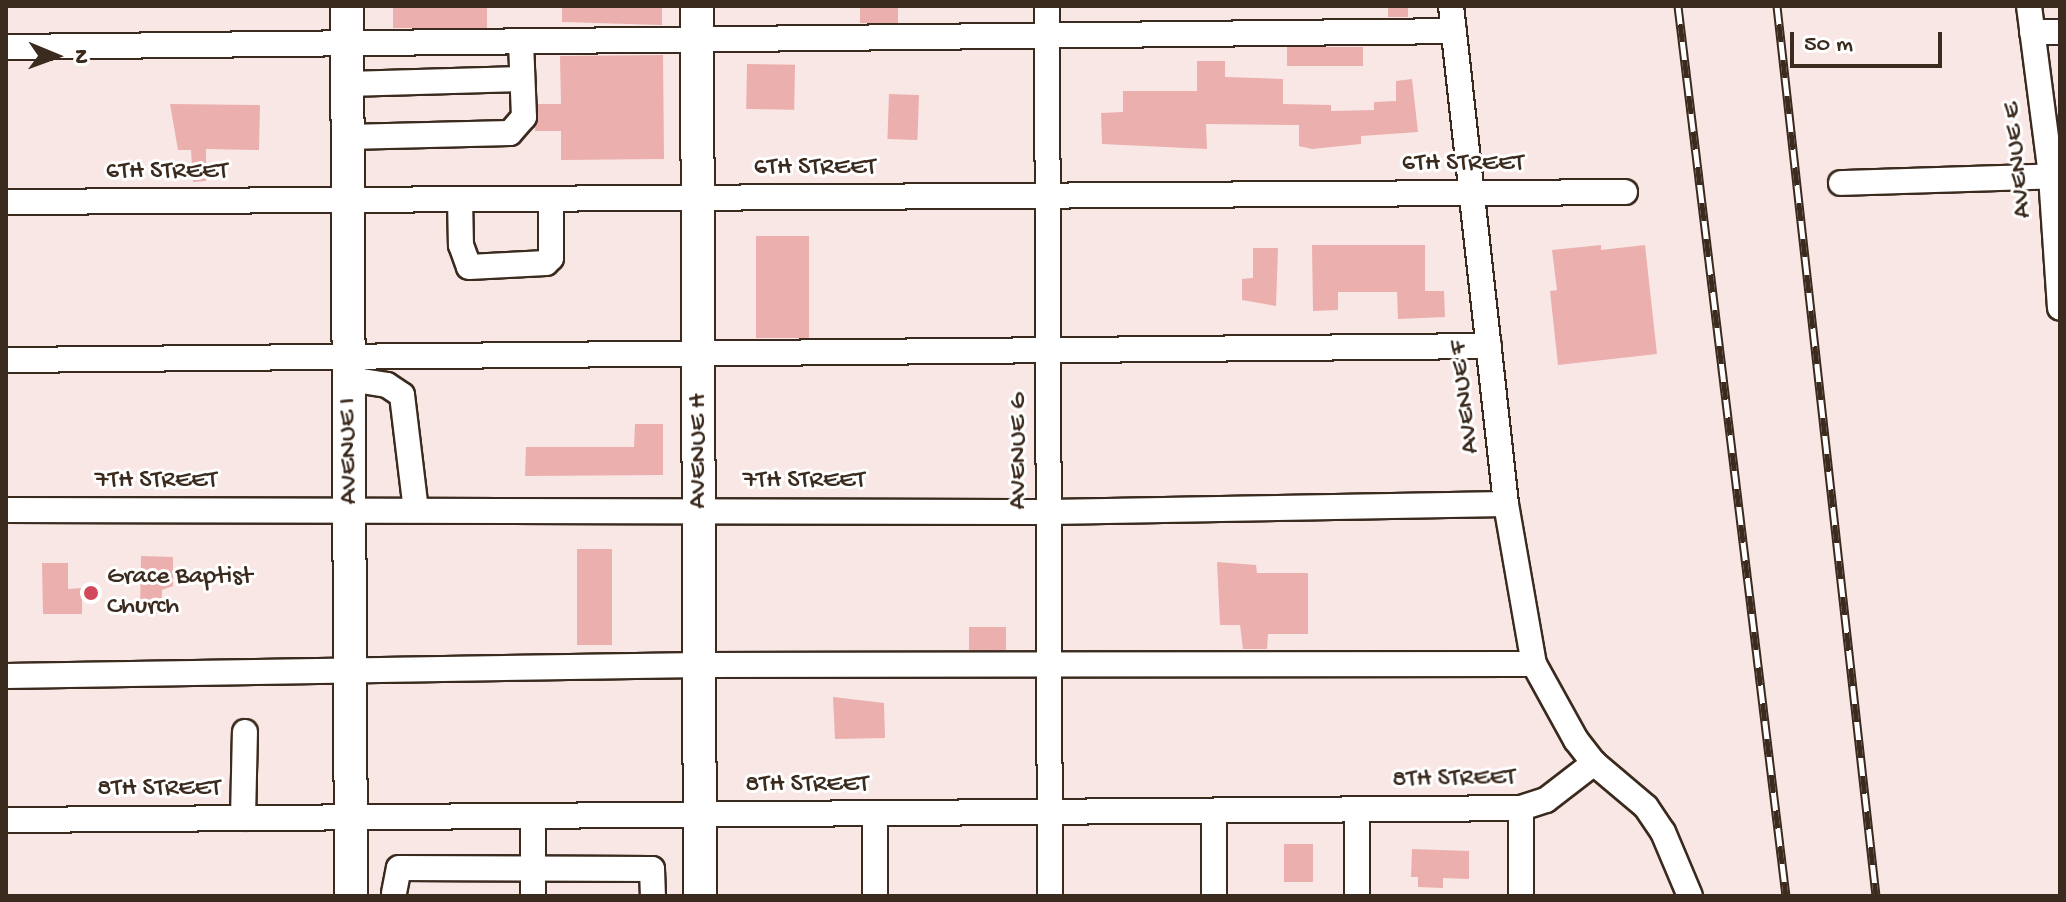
<!DOCTYPE html>
<html>
<head>
<meta charset="utf-8">
<style>
	body { margin:0 }
	#map { position:relative; width:2066px; height:902px; overflow:hidden; background:#f9e7e6; font-family:"Gochi Hand",sans-serif }
	div>[style] { position:absolute }
	[style*='--x'] { left:calc(var(--x)*1px); top:calc(var(--y)*1px); width:calc(var(--w)*1px); rotate:calc(var(--a)*1deg) }
	.building>* { inset:0; background:#ebafad; transform-origin:0 0 }
	.roads { filter:drop-shadow(2px 0 #3b2a1e) drop-shadow(-2px 0 #3b2a1e) drop-shadow(0 2px #3b2a1e) drop-shadow(0 -2px #3b2a1e) }
	.minor>* { height:24px; margin:-12px; padding:0 12px; transform-origin:12px; border-radius:12px; background:#fff }
	.major>* { height:32px; margin:-16px; padding:0 16px; transform-origin:16px; border-radius:16px; background:#fff }
	.rail>* { height:9px; margin-top:-4.5px; transform-origin:0; background:repeating-linear-gradient(90deg,#fff 0 18px,#3b2a1e 0 36px); box-sizing:border-box; border-block:2px solid #3b2a1e }
	.dots>* { width:22px; height:22px; translate:-50% -50%; box-sizing:border-box; border:4px solid #fff; border-radius:50% }
	span { translate:-50% -50%; white-space:nowrap; text-align:center; line-height:1.15; -webkit-text-stroke:6px #fff; paint-order:stroke }
	.street-label { font-size:26px; color:#3b2a1e }
	.poi-label { font-size:26px; color:#3b2a1e }
	.left { translate:0 -50%; text-align:left }
	.frame { position:absolute; inset:0; border:8px solid #3b2a1e; pointer-events:none }
	.north { position:absolute; left:16px; top:16px; width:80px; height:80px; -webkit-text-stroke:6px #fff; paint-order:stroke; rotate:91deg; font-size:22px; font-weight:700; line-height:32px; text-align:center; color:#3b2a1e }
	.north::after { content:''; display:block; margin:auto; width:28px; height:36px; background:#3b2a1e; clip-path:polygon(50% 0,100% 100%,50% 72%,0 100%) }
	.scale { position:absolute; left:1790px; top:32px; width:152px; height:36px; box-sizing:border-box; border:4px solid #3b2a1e; border-top:0; padding-left:10px; font-size:24px; line-height:28px; white-space:nowrap; color:#3b2a1e; -webkit-text-stroke:6px #fff; paint-order:stroke }
</style>
</head>
<body>
<div id="map">
	<div class="building">
		<i style="left:393px;top:6px;width:94px;height:22px"></i>
		<i style="clip-path:polygon(562px 6px,662px 6px,662px 25px,562px 22px)"></i>
		<i style="left:860px;top:6px;width:38px;height:17px"></i>
		<i style="left:1388px;top:6px;width:20px;height:11px"></i>
		<i style="left:1363px;top:47px;width:19px;height:76px;rotate:90deg"></i>
		<i style="clip-path:polygon(663px 55px,664px 159px,561px 160px,561px 131px,535px 131px,538px 104px,561px 104px,560px 56px)"></i>
		<i style="clip-path:polygon(1197px 61px,1225px 61px,1225px 77px,1283px 79px,1283px 104px,1331px 105px,1331px 111px,1374px 110px,1374px 102px,1396px 101px,1396px 81px,1412px 79px,1418px 132px,1361px 136px,1361px 144px,1312px 149px,1299px 146px,1299px 125px,1206px 124px,1207px 149px,1102px 144px,1101px 113px,1123px 112px,1123px 91px,1197px 91px)"></i>
		<i style="left:747px;top:64px;width:48px;height:45px;rotate:1deg"></i>
		<i style="left:889px;top:94px;width:30px;height:45px;rotate:2deg"></i>
		<i style="clip-path:polygon(170px 104px,260px 105px,259px 150px,206px 149px,206px 181px,193px 182px,191px 150px,178px 150px)"></i>
		<i style="left:756px;top:236px;width:53px;height:102px"></i>
		<i style="clip-path:polygon(1312px 245px,1425px 245px,1425px 291px,1444px 291px,1445px 317px,1398px 319px,1397px 292px,1338px 292px,1338px 310px,1313px 311px)"></i>
		<i style="clip-path:polygon(1601px 245px,1601px 250px,1645px 245px,1657px 354px,1558px 365px,1550px 291px,1557px 290px,1552px 250px)"></i>
		<i style="clip-path:polygon(1253px 248px,1278px 248px,1276px 306px,1242px 300px,1242px 279px,1253px 278px)"></i>
		<i style="clip-path:polygon(635px 424px,663px 424px,663px 475px,525px 476px,526px 447px,634px 447px)"></i>
		<i style="left:577px;top:549px;width:35px;height:96px"></i>
		<i style="clip-path:polygon(141px 556px,173px 557px,173px 586px,162px 590px,161px 614px,140px 613px)"></i>
		<i style="clip-path:polygon(1217px 562px,1256px 565px,1257px 573px,1308px 573px,1308px 634px,1268px 634px,1267px 649px,1243px 649px,1240px 625px,1220px 625px)"></i>
		<i style="clip-path:polygon(42px 563px,68px 563px,68px 589px,82px 588px,82px 614px,43px 614px)"></i>
		<i style="left:969px;top:627px;width:37px;height:23px"></i>
		<i style="clip-path:polygon(833px 697px,884px 703px,885px 738px,835px 739px)"></i>
		<i style="left:1313px;top:844px;width:38px;height:29px;rotate:90deg"></i>
		<i style="clip-path:polygon(1412px 849px,1469px 851px,1469px 879px,1443px 878px,1443px 888px,1418px 887px,1418px 877px,1411px 877px)"></i>
	</div>
	<div class="roads">
		<div class="minor">
			<i style="--x:1047;--y:6;--w:890;--a:89.81"></i>
			<i style="--x:1451;--y:6;--w:501;--a:83.7"></i>
			<i style="--x:1506;--y:504;--w:162;--a:80.1"></i>
			<i style="--x:1534;--y:664;--w:87;--a:61.1"></i>
			<i style="--x:1576;--y:740;--w:29;--a:52"></i>
			<i style="--x:1594;--y:763;--w:68;--a:40.2"></i>
			<i style="--x:1646;--y:807;--w:30;--a:56"></i>
			<i style="--x:1663;--y:832;--w:69;--a:67.1"></i>
			<i style="--x:2029;--y:6;--w:171;--a:82.6"></i>
			<i style="--x:2051;--y:176;--w:132;--a:86.1"></i>
			<i style="--x:2032;--y:32;--w:28;--a:0"></i>
			<i style="--x:6;--y:47;--w:1448;--a:-0.63"></i>
			<i style="--x:347;--y:84;--w:175;--a:-1.6"></i>
			<i style="--x:347;--y:137;--w:163;--a:-1.4"></i>
			<i style="--x:510;--y:133;--w:21;--a:-49"></i>
			<i style="--x:524;--y:117;--w:75;--a:-92.3"></i>
			<i style="--x:1841;--y:183;--w:219;--a:-1.8"></i>
			<i style="--x:460;--y:199;--w:46;--a:88.8"></i>
			<i style="--x:461;--y:245;--w:23;--a:70"></i>
			<i style="--x:469;--y:267;--w:77;--a:-3"></i>
			<i style="--x:546;--y:263;--w:7;--a:-45"></i>
			<i style="--x:551;--y:258;--w:59;--a:-90"></i>
			<i style="--x:6;--y:202;--w:1619;--a:-0.35"></i>
			<i style="--x:6;--y:360;--w:1483;--a:-0.54"></i>
			<i style="--x:349;--y:379;--w:38;--a:9"></i>
			<i style="--x:387;--y:385;--w:18;--a:34"></i>
			<i style="--x:402;--y:395;--w:116;--a:83.1"></i>
			<i style="--x:6;--y:510;--w:1043;--a:0.11"></i>
			<i style="--x:1049;--y:512;--w:457;--a:-1"></i>
			<i style="--x:6;--y:676;--w:695;--a:-0.91"></i>
			<i style="--x:701;--y:665;--w:833;--a:-0.07"></i>
			<i style="--x:1521;--y:808;--w:88;--a:90"></i>
			<i style="--x:1357;--y:810;--w:86;--a:90"></i>
			<i style="--x:875;--y:813;--w:83;--a:90"></i>
			<i style="--x:533;--y:816;--w:80;--a:90"></i>
			<i style="--x:243;--y:818;--w:86;--a:-88.7"></i>
			<i style="--x:6;--y:820;--w:1515;--a:-0.45"></i>
			<i style="--x:1521;--y:808;--w:26;--a:-18"></i>
			<i style="--x:1546;--y:800;--w:61;--a:-37.6"></i>
			<i style="--x:394;--y:893;--w:25;--a:-79"></i>
			<i style="--x:399;--y:868;--w:253;--a:0.2"></i>
			<i style="--x:652;--y:869;--w:27;--a:88"></i>
			<i style="--x:1214;--y:896;--w:85;--a:-90"></i>
		</div>
		<div class="major">
			<i style="--x:347;--y:6;--w:890;--a:89.74"></i>
			<i style="--x:697;--y:6;--w:890;--a:89.81"></i>
		</div>
	</div>
	<div class="rail">
		<i style="--x:1678;--y:6;--w:897;--a:83.08"></i>
		<i style="--x:1777;--y:6;--w:895;--a:83.65"></i>
	</div>
	<div class="dots">
		<i style="left:91px;top:593px;background:#d1495b"></i>
	</div>
	<div class="street-label">
		<span style="left:2019px;top:160px;rotate:-96deg">AVENUE E</span>
		<span style="left:1463px;top:165px">6TH STREET</span>
		<span style="left:815px;top:169px">6TH STREET</span>
		<span style="left:167px;top:173px">6TH STREET</span>
		<span style="left:1466px;top:397px;rotate:-97deg">AVENUE F</span>
		<span style="left:350px;top:451px;rotate:-91deg">AVENUE I</span>
		<span style="left:700px;top:451px;rotate:-90deg">AVENUE H</span>
		<span style="left:1020px;top:451px;rotate:-90deg">AVENUE G</span>
		<span style="left:156px;top:482px">7TH STREET</span>
		<span style="left:804px;top:482px">7TH STREET</span>
		<span style="left:1454px;top:780px;rotate:-1deg">8TH STREET</span>
		<span style="left:807px;top:786px">8TH STREET</span>
		<span style="left:159px;top:790px">8TH STREET</span>
	</div>
	<div class="poi-label">
		<span class="left" style="left:107px;top:593px">Grace Baptist<br>Church</span>
	</div>
	<div class="frame"></div>
	<div class="north">N</div>
	<div class="scale">50 m</div>
</div>
</body>
</html>
